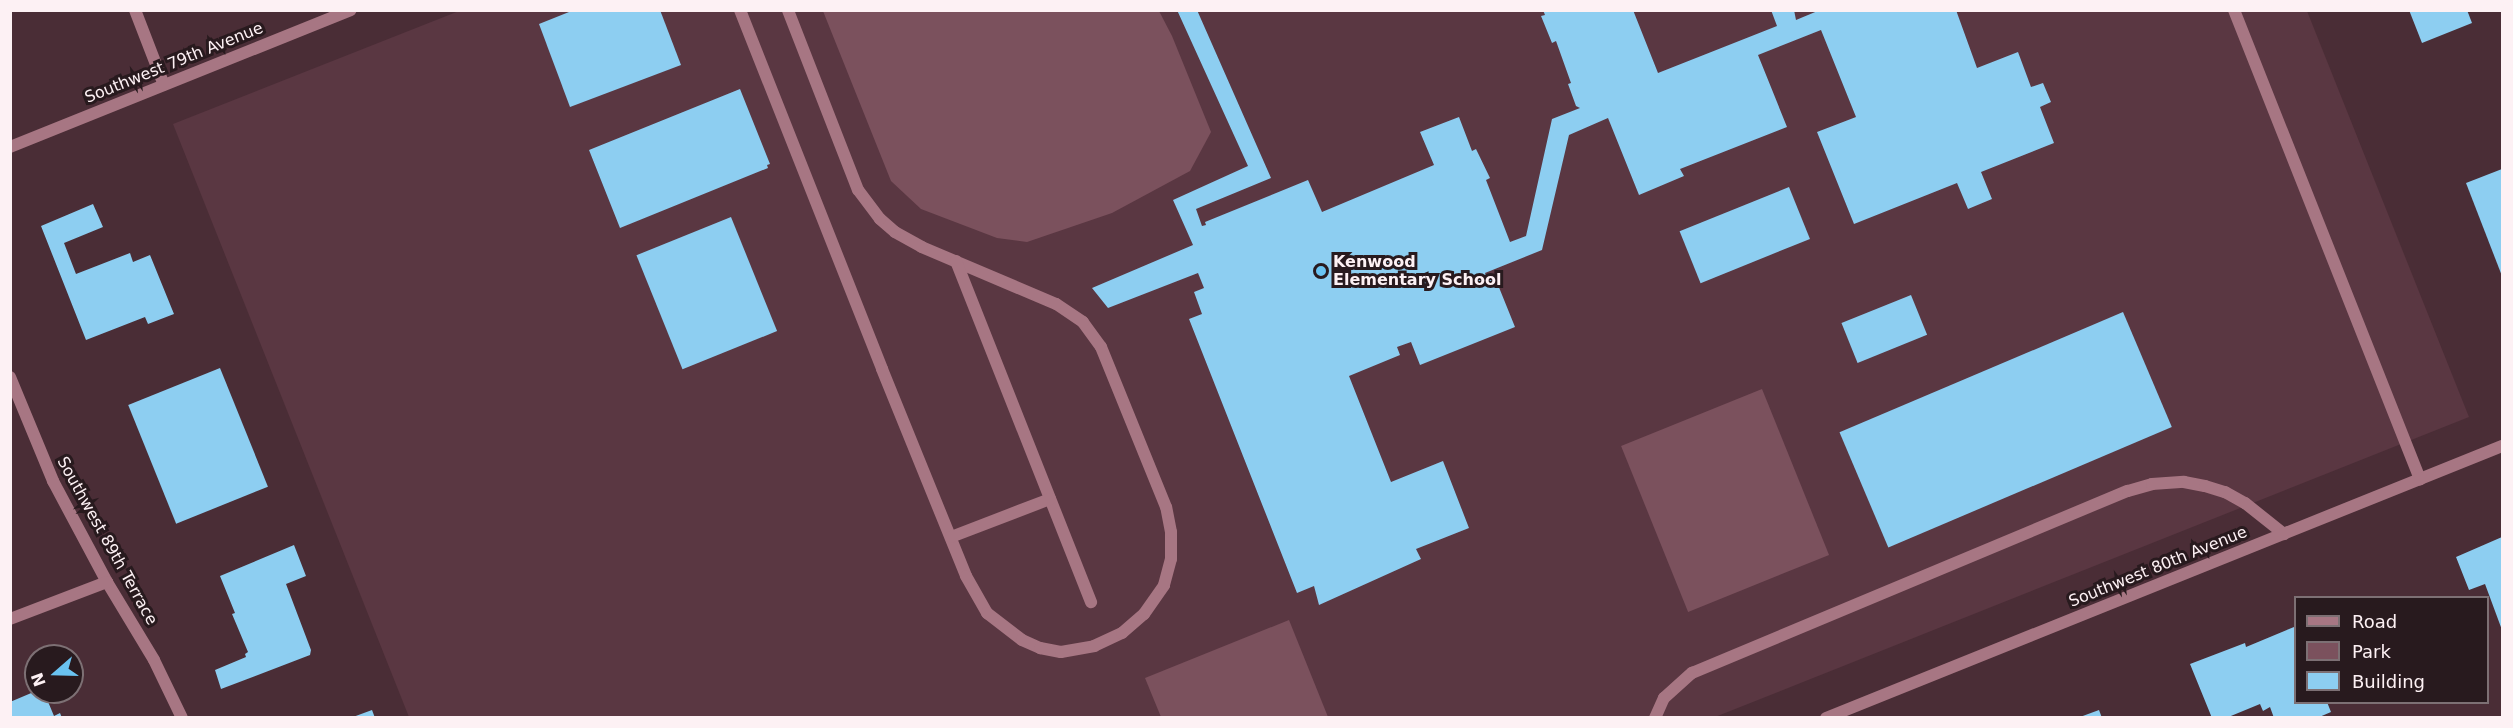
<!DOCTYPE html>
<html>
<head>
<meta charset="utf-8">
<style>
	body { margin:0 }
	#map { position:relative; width:2513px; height:728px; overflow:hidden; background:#4a2d36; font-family:"DejaVu Sans",sans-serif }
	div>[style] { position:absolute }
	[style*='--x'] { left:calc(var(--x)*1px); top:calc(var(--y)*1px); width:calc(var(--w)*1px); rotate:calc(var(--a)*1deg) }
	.built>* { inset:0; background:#5a3742 }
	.green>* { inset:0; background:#7b515d; transform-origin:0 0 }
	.building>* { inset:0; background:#8dcef1; transform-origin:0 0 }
	.service>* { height:12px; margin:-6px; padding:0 6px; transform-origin:6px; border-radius:6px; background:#a77683 }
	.minor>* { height:12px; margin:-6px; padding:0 6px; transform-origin:6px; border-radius:6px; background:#a77683 }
	.tertiary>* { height:12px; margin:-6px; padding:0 6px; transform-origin:6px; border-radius:6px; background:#a77683 }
	.dots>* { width:16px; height:16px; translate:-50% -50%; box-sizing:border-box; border:3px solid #281a1e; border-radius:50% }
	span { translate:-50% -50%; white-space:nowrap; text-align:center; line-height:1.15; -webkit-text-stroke:6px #281a1e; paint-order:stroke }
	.street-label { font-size:16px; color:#fdf1f4 }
	.poi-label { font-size:16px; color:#fdf1f4; font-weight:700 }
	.left { translate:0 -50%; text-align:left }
	.frame { position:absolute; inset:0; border:12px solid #fdf1f4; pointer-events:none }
	.legend { position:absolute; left:2294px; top:596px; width:195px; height:108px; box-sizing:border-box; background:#281a1e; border:2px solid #7d7074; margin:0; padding:8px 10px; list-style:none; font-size:18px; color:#fdf1f4 }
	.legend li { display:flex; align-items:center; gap:12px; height:30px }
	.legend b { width:30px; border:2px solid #7d7074 }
	.north { position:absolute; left:24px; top:644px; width:60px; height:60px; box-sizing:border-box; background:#281a1e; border:2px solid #7d7074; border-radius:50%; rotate:250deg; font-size:16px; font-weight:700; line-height:24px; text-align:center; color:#fdf1f4 }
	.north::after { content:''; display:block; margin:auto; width:21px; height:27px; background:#6ac3f1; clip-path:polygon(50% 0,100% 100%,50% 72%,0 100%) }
</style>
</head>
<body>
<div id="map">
	<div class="built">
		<i style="clip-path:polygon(459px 11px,2307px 11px,2469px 417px,1715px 717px,409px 717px,173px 124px)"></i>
	</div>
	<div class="green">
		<i style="clip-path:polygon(823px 11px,1159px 11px,1172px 36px,1211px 132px,1190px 171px,1112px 213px,1027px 242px,997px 238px,921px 209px,891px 181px)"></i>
		<i style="left:1762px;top:389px;width:179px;height:152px;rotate:68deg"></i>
		<i style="clip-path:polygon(1289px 620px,1328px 717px,1161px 717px,1145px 678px)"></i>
	</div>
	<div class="building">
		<i style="clip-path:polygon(574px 10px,660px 10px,681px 65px,570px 107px,539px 24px)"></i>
		<i style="clip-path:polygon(1177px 10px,1197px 10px,1271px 178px,1196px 209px,1202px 226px,1206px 225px,1205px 222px,1308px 180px,1322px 212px,1434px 165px,1420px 132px,1459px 117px,1472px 151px,1476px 149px,1490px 178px,1486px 180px,1510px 242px,1526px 236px,1552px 119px,1580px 108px,1576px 106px,1568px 84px,1571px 83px,1556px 41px,1552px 43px,1541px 16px,1545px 15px,1543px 10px,1633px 10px,1658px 73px,1777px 26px,1771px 10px,1794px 10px,1796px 20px,1820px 10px,1956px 10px,1977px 68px,2018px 52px,2031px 87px,2043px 83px,2051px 102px,2040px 107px,2054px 143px,1981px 172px,1992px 199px,1968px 209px,1957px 183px,1854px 224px,1817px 132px,1856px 117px,1821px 30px,1758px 55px,1787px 127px,1680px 169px,1684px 176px,1639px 195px,1608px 118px,1569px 135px,1542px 250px,1485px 273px,1487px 278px,1494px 275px,1515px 327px,1420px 365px,1411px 342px,1397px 347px,1400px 355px,1349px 376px,1391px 482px,1443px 461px,1469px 528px,1416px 549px,1421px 559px,1319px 605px,1314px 586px,1297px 593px,1189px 319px,1202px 314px,1194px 292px,1204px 288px,1198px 273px,1108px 308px,1092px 288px,1193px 245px,1173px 200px,1248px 166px)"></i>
		<i style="clip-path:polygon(2409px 10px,2467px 10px,2472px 23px,2422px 43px)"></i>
		<i style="clip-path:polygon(740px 89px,770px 164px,767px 165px,768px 168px,620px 228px,589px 150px)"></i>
		<i style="clip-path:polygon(2502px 169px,2502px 276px,2466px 183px)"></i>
		<i style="left:1789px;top:187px;width:56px;height:118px;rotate:68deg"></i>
		<i style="clip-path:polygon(93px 204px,103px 227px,64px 243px,76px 274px,130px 253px,133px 262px,150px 255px,174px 314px,148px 324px,145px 317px,86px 340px,41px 226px)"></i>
		<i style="left:731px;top:217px;width:123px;height:102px;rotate:68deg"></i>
		<i style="left:1911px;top:295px;width:43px;height:75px;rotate:68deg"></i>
		<i style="left:2123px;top:312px;width:125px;height:308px;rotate:67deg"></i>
		<i style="left:220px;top:368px;width:128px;height:99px;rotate:68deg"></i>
		<i style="clip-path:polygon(2502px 537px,2502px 630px,2485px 584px,2469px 590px,2456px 557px)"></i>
		<i style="clip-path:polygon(294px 545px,306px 576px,286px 584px,311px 650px,310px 655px,221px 689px,215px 670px,246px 657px,245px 654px,248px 652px,232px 614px,235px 613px,220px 576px)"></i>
		<i style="clip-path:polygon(2294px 627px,2296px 702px,2327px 702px,2331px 712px,2317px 718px,2274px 718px,2270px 707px,2263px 711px,2260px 704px,2226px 718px,2212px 718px,2190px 664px,2245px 643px,2246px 647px)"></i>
		<i style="clip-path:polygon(36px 691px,44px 692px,54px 716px,60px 713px,62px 718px,10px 718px,10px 702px)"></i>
		<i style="clip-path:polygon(372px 710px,375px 718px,353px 718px,353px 717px)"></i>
		<i style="clip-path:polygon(2099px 710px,2102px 718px,2081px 718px,2080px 717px)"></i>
	</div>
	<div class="service">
		<i style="--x:740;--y:10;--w:386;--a:68.4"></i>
		<i style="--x:882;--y:369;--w:223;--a:67.9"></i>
		<i style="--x:966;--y:576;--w:43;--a:60.4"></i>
		<i style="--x:987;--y:613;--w:44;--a:37.6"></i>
		<i style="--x:1022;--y:640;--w:20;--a:24"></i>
		<i style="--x:1040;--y:648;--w:21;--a:11"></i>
		<i style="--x:1061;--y:652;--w:34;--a:-10"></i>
		<i style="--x:1094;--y:646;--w:31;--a:-25"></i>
		<i style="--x:1122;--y:633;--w:29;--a:-41"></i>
		<i style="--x:1144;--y:614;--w:35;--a:-55"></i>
		<i style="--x:1164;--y:585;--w:27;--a:-75"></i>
		<i style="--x:1171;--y:559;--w:27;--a:-90"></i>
		<i style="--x:1171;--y:532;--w:25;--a:-101"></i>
		<i style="--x:1166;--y:507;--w:173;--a:-112.1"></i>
		<i style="--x:1101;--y:347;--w:31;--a:-126"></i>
		<i style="--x:1083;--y:322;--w:32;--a:-146"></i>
		<i style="--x:1056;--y:304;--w:146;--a:-157"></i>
		<i style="--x:922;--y:247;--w:31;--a:-151"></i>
		<i style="--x:895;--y:232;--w:20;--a:-139"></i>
		<i style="--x:880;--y:219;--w:36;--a:-127"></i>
		<i style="--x:858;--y:190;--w:193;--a:-111.3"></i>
		<i style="--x:2234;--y:10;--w:505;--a:68.37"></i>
		<i style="--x:956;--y:261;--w:367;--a:68.4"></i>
		<i style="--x:951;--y:537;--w:106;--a:-21"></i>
		<i style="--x:1655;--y:718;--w:22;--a:-66"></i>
		<i style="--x:1664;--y:698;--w:38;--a:-42"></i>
		<i style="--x:1692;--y:673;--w:472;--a:-22.7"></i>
		<i style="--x:2128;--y:491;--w:25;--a:-16"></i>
		<i style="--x:2152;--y:484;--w:32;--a:-4"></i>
		<i style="--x:2184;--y:482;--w:21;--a:11"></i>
		<i style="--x:2205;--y:486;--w:21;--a:17"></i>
		<i style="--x:2225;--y:492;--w:23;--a:29"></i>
		<i style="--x:2245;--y:503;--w:50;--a:38.5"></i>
	</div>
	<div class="minor">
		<i style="--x:135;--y:10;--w:80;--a:68.9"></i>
		<i style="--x:10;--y:377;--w:113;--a:67.5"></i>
		<i style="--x:53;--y:481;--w:115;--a:61.9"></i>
		<i style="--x:107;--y:582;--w:91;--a:58.9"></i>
		<i style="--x:154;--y:660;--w:64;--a:64.2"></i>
		<i style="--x:10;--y:619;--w:104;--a:-20.9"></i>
		<i style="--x:1826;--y:718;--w:729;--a:-21.92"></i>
	</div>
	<div class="tertiary">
		<i style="--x:10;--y:147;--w:367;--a:-21.9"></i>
	</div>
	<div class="dots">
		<i style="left:1321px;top:271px;background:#6ac3f1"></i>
	</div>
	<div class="street-label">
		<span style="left:174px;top:63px;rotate:-22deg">Southwest 79th Avenue</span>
		<span style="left:107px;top:541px;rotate:61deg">Southwest 89th Terrace</span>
		<span style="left:2158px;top:567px;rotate:-22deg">Southwest 80th Avenue</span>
	</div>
	<div class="poi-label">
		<span class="left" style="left:1333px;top:271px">Kenwood<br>Elementary School</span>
	</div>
	<div class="frame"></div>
	<ul class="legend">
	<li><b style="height:8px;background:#a77683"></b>Road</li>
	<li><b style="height:16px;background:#7b515d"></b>Park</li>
	<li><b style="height:16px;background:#8dcef1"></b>Building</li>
	</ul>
	<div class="north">N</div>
</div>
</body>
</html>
